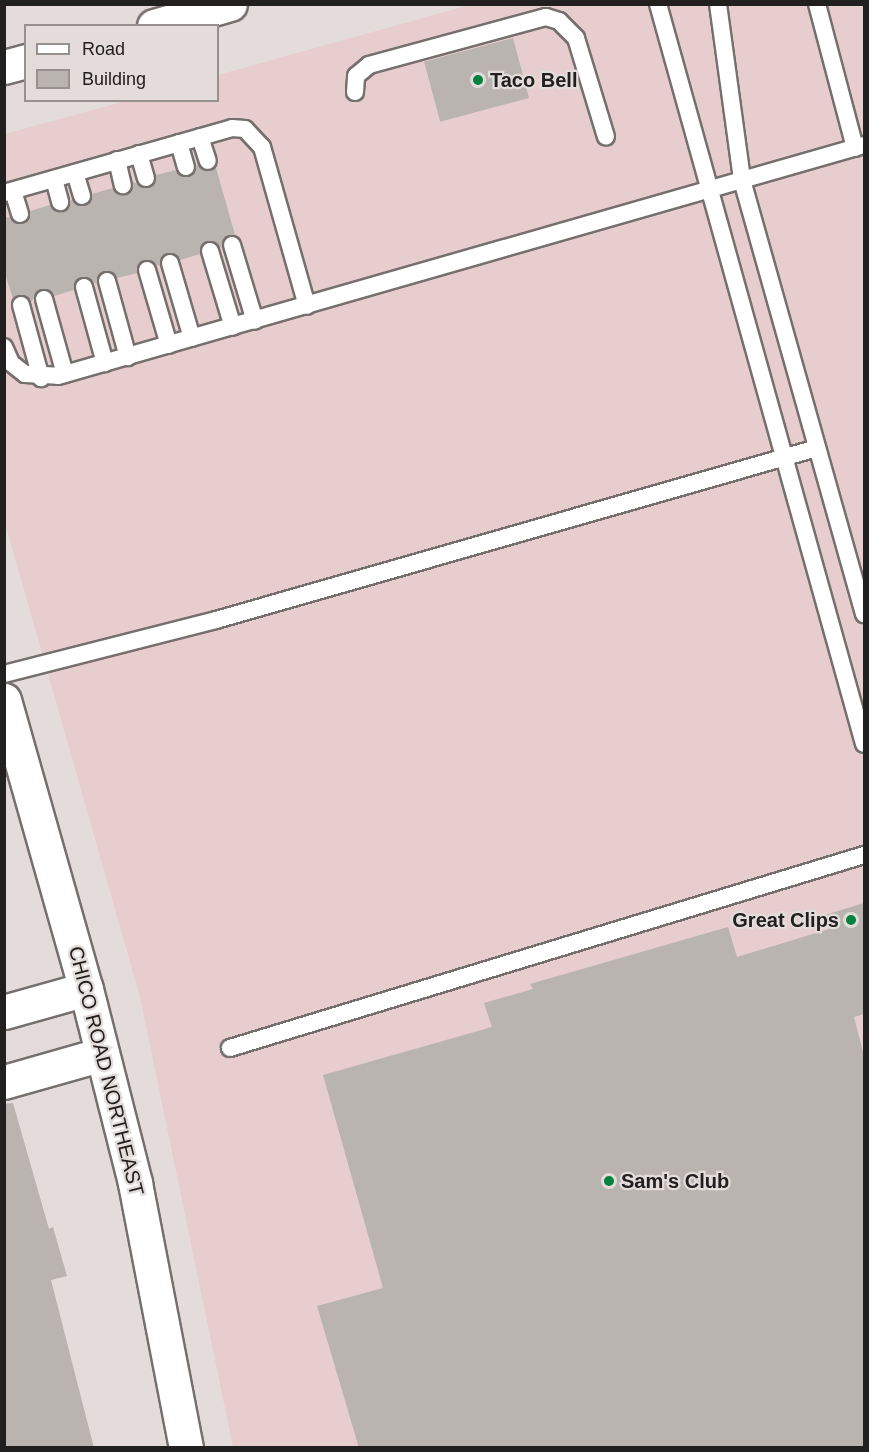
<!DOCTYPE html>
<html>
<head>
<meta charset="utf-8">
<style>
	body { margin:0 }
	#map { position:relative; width:869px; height:1452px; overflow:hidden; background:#e3dcda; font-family:Arial,sans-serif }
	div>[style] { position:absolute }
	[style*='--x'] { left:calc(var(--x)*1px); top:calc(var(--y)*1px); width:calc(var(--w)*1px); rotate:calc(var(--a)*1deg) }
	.commercial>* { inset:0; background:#e7cdce }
	.building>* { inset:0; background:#b9b4b0; transform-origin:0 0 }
	.roads { filter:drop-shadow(2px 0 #756f6d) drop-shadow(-2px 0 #756f6d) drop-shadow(0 2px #756f6d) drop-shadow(0 -2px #756f6d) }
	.lane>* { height:16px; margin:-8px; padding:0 8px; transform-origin:8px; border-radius:8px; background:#fff }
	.street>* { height:33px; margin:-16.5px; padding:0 16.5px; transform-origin:16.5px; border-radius:16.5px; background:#fff }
	.secondary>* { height:33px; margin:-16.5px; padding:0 16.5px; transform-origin:16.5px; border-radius:16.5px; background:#fff }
	.dots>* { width:16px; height:16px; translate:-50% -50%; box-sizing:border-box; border:3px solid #e3dcda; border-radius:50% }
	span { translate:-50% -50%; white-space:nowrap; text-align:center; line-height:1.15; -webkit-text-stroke:4.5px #e3dcda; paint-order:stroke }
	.poi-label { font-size:20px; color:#22201f; font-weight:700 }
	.left { translate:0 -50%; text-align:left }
	.right { translate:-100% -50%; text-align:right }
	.street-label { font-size:20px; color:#22201f }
	.frame { position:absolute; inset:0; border:6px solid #22201f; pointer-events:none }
	.legend { position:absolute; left:24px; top:24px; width:195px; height:78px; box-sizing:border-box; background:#e3dcda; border:2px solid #96918f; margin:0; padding:8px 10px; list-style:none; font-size:18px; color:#22201f }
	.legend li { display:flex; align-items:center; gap:12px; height:30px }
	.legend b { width:30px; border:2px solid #96918f }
</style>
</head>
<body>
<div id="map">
	<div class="commercial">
		<i style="clip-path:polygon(470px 5px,864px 5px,864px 1447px,233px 1447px,140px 997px,5px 523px,5px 134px,126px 101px,218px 100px,218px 75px)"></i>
	</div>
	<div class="building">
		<i style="left:513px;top:38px;width:62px;height:92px;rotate:75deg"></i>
		<i style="clip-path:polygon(198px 163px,205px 171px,216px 168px,235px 235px,225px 237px,222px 248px,208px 241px,202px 244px,200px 254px,180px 260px,168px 253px,162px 256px,160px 266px,145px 260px,137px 273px,117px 278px,105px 271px,99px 274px,97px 284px,82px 277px,76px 280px,74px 290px,54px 296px,41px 289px,31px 302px,23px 295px,13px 299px,4px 270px,4px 218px,10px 217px,22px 224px,28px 221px,30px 211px,50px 205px,63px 212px,72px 199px,84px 206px,92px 194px,113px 188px,119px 195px,126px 195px,133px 182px,148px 188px,154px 185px,156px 175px,176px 170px,183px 177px,189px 177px)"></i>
		<i style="clip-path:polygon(864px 903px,864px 1014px,854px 1017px,864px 1056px,864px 1448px,359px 1448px,317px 1306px,383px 1288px,323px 1075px,492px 1027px,484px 1003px,533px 989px,530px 984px,728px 927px,737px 957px,829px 929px,825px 915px)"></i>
		<i style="clip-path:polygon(13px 1103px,49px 1229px,53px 1227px,67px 1276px,51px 1280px,94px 1448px,4px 1448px,4px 1104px)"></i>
	</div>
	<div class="roads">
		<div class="lane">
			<i style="--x:658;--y:4;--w:768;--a:74.44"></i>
			<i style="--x:718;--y:4;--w:178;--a:82.2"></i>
			<i style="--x:742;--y:180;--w:451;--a:74.3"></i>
			<i style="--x:817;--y:4;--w:149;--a:75.2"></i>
			<i style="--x:355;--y:92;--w:16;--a:-86"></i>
			<i style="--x:356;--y:76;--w:17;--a:-40"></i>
			<i style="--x:369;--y:65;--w:183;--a:-15.2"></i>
			<i style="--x:546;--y:17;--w:14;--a:17"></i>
			<i style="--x:559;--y:21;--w:24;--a:45"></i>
			<i style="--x:576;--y:38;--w:103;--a:73.1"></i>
			<i style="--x:200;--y:137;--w:25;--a:72"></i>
			<i style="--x:179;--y:143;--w:25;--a:74"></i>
			<i style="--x:139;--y:154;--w:25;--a:74"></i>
			<i style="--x:117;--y:160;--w:26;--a:77"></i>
			<i style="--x:75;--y:173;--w:24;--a:73"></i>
			<i style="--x:54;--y:179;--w:24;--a:75"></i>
			<i style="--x:13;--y:191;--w:24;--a:73"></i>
			<i style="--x:4;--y:193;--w:237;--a:-15.9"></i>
			<i style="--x:232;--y:128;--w:13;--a:4"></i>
			<i style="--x:245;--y:129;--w:25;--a:47"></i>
			<i style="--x:262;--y:147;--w:165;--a:74.2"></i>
			<i style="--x:232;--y:245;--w:79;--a:73.2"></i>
			<i style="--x:210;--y:251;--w:79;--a:73.2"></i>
			<i style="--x:170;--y:263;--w:78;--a:73.7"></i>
			<i style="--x:147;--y:270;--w:78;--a:73.7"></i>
			<i style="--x:107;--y:281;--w:79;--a:74.6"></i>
			<i style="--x:84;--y:287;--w:79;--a:74.6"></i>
			<i style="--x:44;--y:299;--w:78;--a:74.4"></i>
			<i style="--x:21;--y:305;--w:76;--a:74.7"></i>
			<i style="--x:4;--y:347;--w:17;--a:66"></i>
			<i style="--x:11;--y:363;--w:18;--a:38"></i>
			<i style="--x:25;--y:374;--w:33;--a:3"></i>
			<i style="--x:58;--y:376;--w:838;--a:-15.99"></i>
			<i style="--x:4;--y:674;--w:219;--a:-14.3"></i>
			<i style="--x:216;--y:620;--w:625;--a:-15.97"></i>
			<i style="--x:230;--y:1048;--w:663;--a:-16.93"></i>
		</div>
		<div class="street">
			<i style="--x:4;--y:1012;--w:85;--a:-15.7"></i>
			<i style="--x:4;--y:1082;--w:102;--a:-15.9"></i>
		</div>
		<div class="secondary">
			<i style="--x:154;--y:26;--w:79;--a:-16.1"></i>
			<i style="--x:4;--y:67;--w:23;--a:-15"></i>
			<i style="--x:4;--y:700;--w:300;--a:74.2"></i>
			<i style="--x:86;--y:989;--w:200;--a:75.8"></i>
			<i style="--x:135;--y:1183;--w:270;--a:79.1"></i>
		</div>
	</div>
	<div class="dots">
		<i style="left:478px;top:80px;background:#01833d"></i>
		<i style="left:851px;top:920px;background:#01833d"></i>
		<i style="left:609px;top:1181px;background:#01833d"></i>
	</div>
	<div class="poi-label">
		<span class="left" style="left:490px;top:80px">Taco Bell</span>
		<span class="right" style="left:839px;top:920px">Great Clips</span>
		<span class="left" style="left:621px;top:1181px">Sam's Club</span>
	</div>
	<div class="street-label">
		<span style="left:106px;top:1071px;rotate:76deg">CHICO ROAD NORTHEAST</span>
	</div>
	<div class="frame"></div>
	<ul class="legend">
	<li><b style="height:8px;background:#fff"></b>Road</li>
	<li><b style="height:16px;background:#b9b4b0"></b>Building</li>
	</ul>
</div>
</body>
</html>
